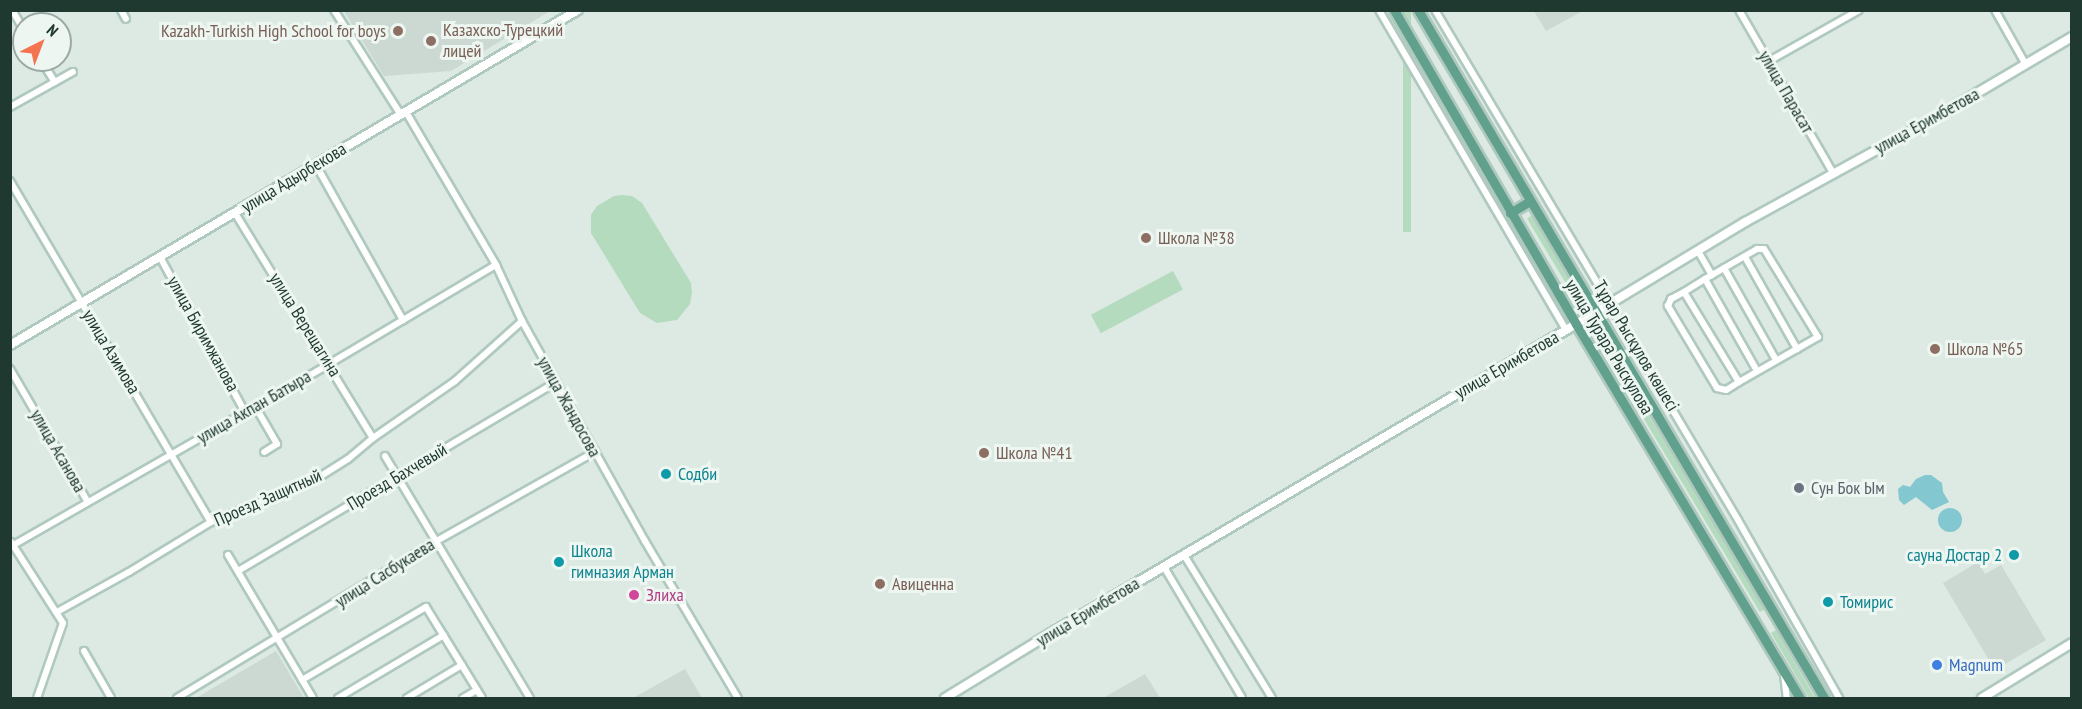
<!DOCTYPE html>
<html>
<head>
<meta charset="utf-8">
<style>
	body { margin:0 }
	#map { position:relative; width:2082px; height:709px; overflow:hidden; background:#dde9e3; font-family:"PT Sans Narrow",sans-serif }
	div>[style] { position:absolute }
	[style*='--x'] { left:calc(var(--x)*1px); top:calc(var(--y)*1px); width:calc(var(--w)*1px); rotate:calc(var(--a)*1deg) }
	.built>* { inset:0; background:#cbd9d2 }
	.green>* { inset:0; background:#b5dbbe; transform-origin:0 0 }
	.water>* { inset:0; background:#83c7d0 }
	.round { border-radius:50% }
	.roads { filter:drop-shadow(2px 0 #b0c9bf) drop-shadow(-2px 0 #b0c9bf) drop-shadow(0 2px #b0c9bf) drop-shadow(0 -2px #b0c9bf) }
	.minor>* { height:6px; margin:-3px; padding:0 3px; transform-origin:3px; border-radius:3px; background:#fff }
	.tertiary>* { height:8px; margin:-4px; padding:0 4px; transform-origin:4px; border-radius:4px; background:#fff }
	.secondary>* { height:8px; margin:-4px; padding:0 4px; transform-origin:4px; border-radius:4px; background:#fff }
	.primary>* { height:9px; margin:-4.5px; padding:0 4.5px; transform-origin:4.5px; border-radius:4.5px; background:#60a08d }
	.dots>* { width:16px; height:16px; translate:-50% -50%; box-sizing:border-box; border:3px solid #edf6f1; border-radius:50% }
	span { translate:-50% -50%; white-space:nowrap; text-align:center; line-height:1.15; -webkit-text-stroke:6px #edf6f1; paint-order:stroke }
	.education-label { font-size:18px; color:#785e54 }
	.right { translate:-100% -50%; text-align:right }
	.left { translate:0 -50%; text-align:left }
	.street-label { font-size:18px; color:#1f3931 }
	.culture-label { font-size:18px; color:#0d838f }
	.worship-label { font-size:18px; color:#5b616d }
	.hotel-label { font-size:18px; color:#b23c85 }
	.shop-label { font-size:18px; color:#366cbe }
	.frame { position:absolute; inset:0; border:12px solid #1f3931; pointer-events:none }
	.north { position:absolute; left:12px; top:12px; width:60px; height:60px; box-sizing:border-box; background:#edf6f1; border:2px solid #9baaa4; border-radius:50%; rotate:42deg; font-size:16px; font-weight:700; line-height:24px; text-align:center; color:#1f3931 }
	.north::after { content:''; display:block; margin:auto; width:21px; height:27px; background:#f47350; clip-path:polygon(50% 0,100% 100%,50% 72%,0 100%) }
</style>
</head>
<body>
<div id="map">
	<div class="built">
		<i style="clip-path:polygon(344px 11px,550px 11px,451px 71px,384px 76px)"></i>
		<i style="clip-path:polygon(1534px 11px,1583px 11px,1546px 31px)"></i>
		<i style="clip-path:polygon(1978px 562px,1985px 574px,2001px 565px,2046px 640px,1995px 670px,1943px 583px)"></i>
		<i style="clip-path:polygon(276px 651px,304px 698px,196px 698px)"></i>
		<i style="clip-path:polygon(685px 669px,702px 698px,633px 698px)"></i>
		<i style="clip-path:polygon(1145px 674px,1160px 698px,1103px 698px)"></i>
	</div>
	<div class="green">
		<i style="left:1403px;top:11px;width:8px;height:221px"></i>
		<i style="clip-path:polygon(623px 195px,632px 196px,642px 203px,691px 283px,692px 293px,690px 304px,677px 320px,657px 323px,640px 313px,591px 233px,591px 215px,597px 206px,614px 196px)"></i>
		<i style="left:1533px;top:215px;width:104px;height:7px;rotate:59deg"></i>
		<i style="left:1173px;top:271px;width:21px;height:93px;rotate:62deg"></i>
		<i style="left:1592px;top:321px;width:336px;height:6px;rotate:59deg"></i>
		<i style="clip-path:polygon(1776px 630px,1815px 698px,1809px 698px,1771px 633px)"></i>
	</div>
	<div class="water">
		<i style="clip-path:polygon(1925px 475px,1931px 475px,1942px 483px,1943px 492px,1949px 502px,1932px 510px,1916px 497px,1904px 505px,1899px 500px,1898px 489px,1903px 485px,1910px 487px,1916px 479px)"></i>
		<i class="round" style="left:1938px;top:508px;width:24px;height:24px"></i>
	</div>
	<div class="roads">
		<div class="minor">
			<i style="--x:12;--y:10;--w:23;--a:59"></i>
			<i style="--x:121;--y:10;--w:10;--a:61"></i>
			<i style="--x:334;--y:10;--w:125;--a:57.5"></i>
			<i style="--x:1379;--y:10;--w:371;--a:59.7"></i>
			<i style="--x:1435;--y:10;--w:593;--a:59.28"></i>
			<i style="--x:1738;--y:520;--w:205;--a:60.4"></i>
			<i style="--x:1739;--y:10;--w:188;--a:60"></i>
			<i style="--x:1995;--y:10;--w:63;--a:60.6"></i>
			<i style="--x:41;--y:60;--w:26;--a:58"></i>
			<i style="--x:1769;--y:61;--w:103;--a:-29.5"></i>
			<i style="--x:10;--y:107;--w:72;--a:-29.1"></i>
			<i style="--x:406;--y:112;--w:178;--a:59.5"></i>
			<i style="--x:496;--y:265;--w:62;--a:65.1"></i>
			<i style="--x:522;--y:321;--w:252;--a:60.8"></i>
			<i style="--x:645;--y:541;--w:182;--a:59.4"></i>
			<i style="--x:316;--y:165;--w:178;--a:60.7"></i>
			<i style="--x:10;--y:181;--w:396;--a:59.5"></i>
			<i style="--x:235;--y:213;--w:264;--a:58.5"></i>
			<i style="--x:1698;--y:251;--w:28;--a:60"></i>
			<i style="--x:160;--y:257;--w:177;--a:61.3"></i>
			<i style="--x:1745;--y:257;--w:106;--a:60.5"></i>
			<i style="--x:1724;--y:268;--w:106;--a:60.5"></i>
			<i style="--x:1684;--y:292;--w:105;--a:58.6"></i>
			<i style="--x:1739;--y:382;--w:15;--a:148"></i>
			<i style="--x:1726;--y:390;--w:9;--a:-167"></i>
			<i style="--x:1717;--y:388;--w:96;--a:-120.9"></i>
			<i style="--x:1668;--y:306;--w:8;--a:-67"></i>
			<i style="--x:1671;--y:299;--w:15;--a:-28"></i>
			<i style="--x:1684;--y:292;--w:25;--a:-32"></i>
			<i style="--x:10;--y:369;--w:153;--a:59.7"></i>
			<i style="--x:1739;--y:382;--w:91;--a:-29.7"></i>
			<i style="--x:1818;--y:337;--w:103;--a:-121.5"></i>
			<i style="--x:1764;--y:249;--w:7;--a:180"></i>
			<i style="--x:1757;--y:249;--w:60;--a:150"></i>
			<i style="--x:1705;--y:279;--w:106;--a:60.5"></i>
			<i style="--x:255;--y:406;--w:44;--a:59.9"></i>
			<i style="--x:277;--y:444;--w:15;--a:148"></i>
			<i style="--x:385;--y:456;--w:282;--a:59.1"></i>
			<i style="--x:11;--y:542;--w:96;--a:57.3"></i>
			<i style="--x:63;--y:623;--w:79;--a:109.1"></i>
			<i style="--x:10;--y:547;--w:368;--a:-29.8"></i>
			<i style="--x:329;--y:364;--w:194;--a:-30.7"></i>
			<i style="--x:228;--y:555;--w:166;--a:59.3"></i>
			<i style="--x:1184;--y:555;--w:168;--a:58.4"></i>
			<i style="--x:1164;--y:567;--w:152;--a:59.2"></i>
			<i style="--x:238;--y:571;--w:370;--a:-30.7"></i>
			<i style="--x:57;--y:612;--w:82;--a:-29.1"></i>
			<i style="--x:129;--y:572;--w:96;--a:-31.4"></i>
			<i style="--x:211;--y:522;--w:110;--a:-21.9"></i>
			<i style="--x:313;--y:481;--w:41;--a:-32.2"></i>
			<i style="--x:348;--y:459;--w:33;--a:-40"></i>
			<i style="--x:373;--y:438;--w:100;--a:-34.8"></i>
			<i style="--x:455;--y:381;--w:90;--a:-41.8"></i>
			<i style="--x:84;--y:651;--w:54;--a:60.1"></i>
			<i style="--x:1784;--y:675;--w:23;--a:83"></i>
			<i style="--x:302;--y:680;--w:144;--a:-30.5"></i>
			<i style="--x:426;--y:607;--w:107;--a:58.4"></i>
			<i style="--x:177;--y:698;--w:301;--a:-31.2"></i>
			<i style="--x:435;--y:542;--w:184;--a:-29.4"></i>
			<i style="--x:338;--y:698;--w:123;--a:-30.7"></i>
			<i style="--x:407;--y:698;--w:64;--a:-31"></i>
			<i style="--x:463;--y:698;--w:16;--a:-30"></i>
		</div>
		<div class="tertiary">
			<i style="--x:945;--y:698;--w:124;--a:-31.5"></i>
			<i style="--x:1051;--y:633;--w:598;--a:-30.47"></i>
			<i style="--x:1982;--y:698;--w:105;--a:-31.4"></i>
		</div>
		<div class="secondary">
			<i style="--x:1566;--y:330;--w:209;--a:-31.1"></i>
			<i style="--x:1745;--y:222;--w:209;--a:-28.7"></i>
			<i style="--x:1928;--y:122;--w:167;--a:-30.6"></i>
			<i style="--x:10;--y:345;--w:659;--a:-30.53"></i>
		</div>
		<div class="primary">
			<i style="--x:1394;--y:10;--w:363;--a:59.9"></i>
			<i style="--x:1576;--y:324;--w:436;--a:59.1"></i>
			<i style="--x:1418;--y:10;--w:799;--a:59.45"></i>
			<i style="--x:1510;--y:213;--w:23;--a:-31"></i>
		</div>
	</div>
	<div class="dots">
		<i style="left:398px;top:31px;background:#8d6e63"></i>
		<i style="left:431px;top:41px;background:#8d6e63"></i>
		<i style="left:1146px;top:238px;background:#8d6e63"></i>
		<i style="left:1935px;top:349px;background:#8d6e63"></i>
		<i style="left:984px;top:453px;background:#8d6e63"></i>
		<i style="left:666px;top:474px;background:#0f9aa8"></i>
		<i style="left:1799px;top:488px;background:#6b7280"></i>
		<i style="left:2014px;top:555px;background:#0f9aa8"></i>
		<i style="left:559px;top:562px;background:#0f9aa8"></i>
		<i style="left:880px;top:584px;background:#8d6e63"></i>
		<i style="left:634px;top:595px;background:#d1479c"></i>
		<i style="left:1828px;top:602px;background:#0f9aa8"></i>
		<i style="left:1937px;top:665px;background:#3f7fe0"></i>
	</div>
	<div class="education-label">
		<span class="right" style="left:386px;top:31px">Kazakh-Turkish High School for boys</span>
		<span class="left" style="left:443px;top:41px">Казахско-Турецкий<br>лицей</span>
		<span class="left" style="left:1158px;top:238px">Школа №38</span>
		<span class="left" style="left:1947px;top:349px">Школа №65</span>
		<span class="left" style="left:996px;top:453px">Школа №41</span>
		<span class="left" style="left:892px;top:584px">Авиценна</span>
	</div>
	<div class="street-label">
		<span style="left:1786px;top:92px;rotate:60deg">улица Парасат</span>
		<span style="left:1927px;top:121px;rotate:-29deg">улица Еримбетова</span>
		<span style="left:294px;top:178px;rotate:-31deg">улица Адырбекова</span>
		<span style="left:305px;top:325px;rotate:58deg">улица Верещагина</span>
		<span style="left:203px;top:334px;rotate:61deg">улица Биримжанова</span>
		<span style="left:1636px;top:346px;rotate:59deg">Тұрар Рыскұлов көшесі</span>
		<span style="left:1609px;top:347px;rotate:59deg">улица Турара Рыскулова</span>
		<span style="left:111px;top:352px;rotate:59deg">улица Азимова</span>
		<span style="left:1507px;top:365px;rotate:-30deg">улица Еримбетова</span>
		<span style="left:254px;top:407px;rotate:-30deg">улица Акпан Батыра</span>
		<span style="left:569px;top:407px;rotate:61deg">улица Жандосова</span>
		<span style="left:58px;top:451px;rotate:60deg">улица Асанова</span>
		<span style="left:397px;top:477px;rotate:-31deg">Проезд Бахчевый</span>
		<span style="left:268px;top:498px;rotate:-24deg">Проезд Защитный</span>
		<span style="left:385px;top:573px;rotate:-32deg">улица Сасбукаева</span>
		<span style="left:1088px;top:612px;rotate:-31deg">улица Еримбетова</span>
	</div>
	<div class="culture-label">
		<span class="left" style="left:678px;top:474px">Содби</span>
		<span class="left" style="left:571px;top:562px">Школа<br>гимназия Арман</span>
		<span class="right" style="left:2002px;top:555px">сауна Достар 2</span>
		<span class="left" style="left:1840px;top:602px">Томирис</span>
	</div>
	<div class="worship-label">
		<span class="left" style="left:1811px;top:488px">Сун Бок Ым</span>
	</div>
	<div class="hotel-label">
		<span class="left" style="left:646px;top:595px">Злиха</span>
	</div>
	<div class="shop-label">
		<span class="left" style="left:1949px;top:665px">Magnum</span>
	</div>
	<div class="frame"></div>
	<div class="north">N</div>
</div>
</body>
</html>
